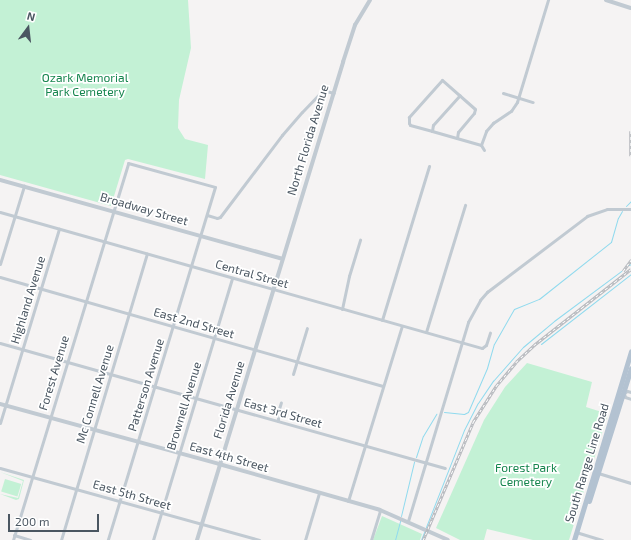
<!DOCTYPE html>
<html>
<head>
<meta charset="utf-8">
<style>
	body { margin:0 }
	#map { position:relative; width:631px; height:540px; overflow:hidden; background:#f5f3f3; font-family:"Exo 2",sans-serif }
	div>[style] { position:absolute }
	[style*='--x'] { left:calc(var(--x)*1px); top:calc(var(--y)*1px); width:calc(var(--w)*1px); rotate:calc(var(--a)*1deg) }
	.green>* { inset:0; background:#c3f1d5; transform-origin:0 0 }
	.stream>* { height:1px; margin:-0.5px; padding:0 0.5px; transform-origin:0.5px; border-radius:0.5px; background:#90daee }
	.minor>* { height:3px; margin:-1.5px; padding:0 1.5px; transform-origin:1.5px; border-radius:1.5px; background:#c1cad2 }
	.tertiary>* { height:4px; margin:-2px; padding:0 2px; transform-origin:2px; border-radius:2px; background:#c1cad2 }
	.primary>* { height:5px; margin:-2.5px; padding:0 2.5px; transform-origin:2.5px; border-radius:2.5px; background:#b3c2d1 }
	.rail>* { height:2.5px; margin-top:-1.25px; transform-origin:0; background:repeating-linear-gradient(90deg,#fff 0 3px,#b5b8bd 0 6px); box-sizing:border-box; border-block:1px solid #b5b8bd }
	span { translate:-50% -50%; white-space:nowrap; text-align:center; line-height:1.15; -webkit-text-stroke:3.5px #fff; paint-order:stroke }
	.park-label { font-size:12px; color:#17864f }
	.street-label { font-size:12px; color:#4a5661 }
	.north { position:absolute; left:8px; top:8px; width:40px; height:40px; -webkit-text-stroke:3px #fff; paint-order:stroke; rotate:15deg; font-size:11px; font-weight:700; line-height:16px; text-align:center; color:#4a5661 }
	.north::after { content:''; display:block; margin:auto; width:14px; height:18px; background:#4a5661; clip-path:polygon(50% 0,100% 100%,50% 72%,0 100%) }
	.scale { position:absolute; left:8px; top:514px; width:91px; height:18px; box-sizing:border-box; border:2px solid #4a5661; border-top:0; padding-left:5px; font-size:12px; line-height:14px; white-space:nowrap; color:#4a5661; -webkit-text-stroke:3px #fff; paint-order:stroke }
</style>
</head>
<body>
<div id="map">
	<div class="green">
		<i style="clip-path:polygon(0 0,188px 0,191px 48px,179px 100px,178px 128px,185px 139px,208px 145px,205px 179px,128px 159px,125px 160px,111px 206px,0 175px)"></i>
		<i style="clip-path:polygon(527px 363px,592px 382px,586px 407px,608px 414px,569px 540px,533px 540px,487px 529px,484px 540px,460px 540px,436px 528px,484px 420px,505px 387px)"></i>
		<i style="clip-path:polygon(0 472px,24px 480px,19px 499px,16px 500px,0 494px,18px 498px,23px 481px)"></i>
		<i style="left:5px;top:479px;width:17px;height:13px;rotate:17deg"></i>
		<i style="clip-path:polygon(382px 516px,422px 534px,420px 540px,373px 540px)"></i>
	</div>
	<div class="stream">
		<i style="--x:626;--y:206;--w:7;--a:-45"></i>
		<i style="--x:629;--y:265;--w:2;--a:-27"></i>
		<i style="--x:541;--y:344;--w:114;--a:-37.9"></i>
		<i style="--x:444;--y:412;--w:20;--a:6"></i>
		<i style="--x:464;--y:414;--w:4;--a:-27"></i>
		<i style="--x:468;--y:412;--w:48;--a:-66.6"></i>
		<i style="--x:487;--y:368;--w:25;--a:-74"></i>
		<i style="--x:494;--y:344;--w:40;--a:-60.3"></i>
		<i style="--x:514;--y:309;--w:27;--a:-22"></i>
		<i style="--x:539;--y:299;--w:92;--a:-38.4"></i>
		<i style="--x:611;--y:242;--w:25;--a:-74"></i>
		<i style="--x:618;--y:218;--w:8;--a:-60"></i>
		<i style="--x:416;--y:457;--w:22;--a:-72"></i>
		<i style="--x:423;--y:436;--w:26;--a:-59"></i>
		<i style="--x:401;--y:516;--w:56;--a:-76.5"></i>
		<i style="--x:426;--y:527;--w:104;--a:-68.6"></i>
		<i style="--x:464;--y:430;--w:30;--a:-63"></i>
		<i style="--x:478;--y:403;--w:27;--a:-56"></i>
		<i style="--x:493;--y:381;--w:45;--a:-48.6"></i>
		<i style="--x:523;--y:347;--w:40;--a:-40"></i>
		<i style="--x:554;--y:321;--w:84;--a:-36.7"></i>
		<i style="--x:395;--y:540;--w:20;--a:-75"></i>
		<i style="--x:421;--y:540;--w:9;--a:-69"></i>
	</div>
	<div class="minor">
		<i style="--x:503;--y:93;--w:31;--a:17"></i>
		<i style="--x:432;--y:131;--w:6;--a:-81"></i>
		<i style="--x:433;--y:125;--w:40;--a:-48"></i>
		<i style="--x:457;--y:138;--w:6;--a:-81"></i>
		<i style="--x:458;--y:132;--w:25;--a:-50"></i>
		<i style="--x:474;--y:113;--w:4;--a:-76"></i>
		<i style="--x:475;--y:109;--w:44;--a:-138.7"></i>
		<i style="--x:442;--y:80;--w:50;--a:131.7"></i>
		<i style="--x:409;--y:117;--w:6;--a:90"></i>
		<i style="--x:409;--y:123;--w:2;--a:63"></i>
		<i style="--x:410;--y:125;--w:23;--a:15"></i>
		<i style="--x:432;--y:131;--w:51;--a:15.9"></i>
		<i style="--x:484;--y:150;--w:6;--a:-121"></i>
		<i style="--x:481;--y:145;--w:15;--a:-70"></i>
		<i style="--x:486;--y:131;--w:11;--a:-49"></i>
		<i style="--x:493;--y:123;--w:22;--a:-34"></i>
		<i style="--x:511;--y:111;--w:11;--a:-56"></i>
		<i style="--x:517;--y:102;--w:107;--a:-73.1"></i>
		<i style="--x:0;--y:212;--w:501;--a:15.76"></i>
		<i style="--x:482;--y:348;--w:5;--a:-37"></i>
		<i style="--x:486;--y:345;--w:13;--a:-72"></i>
		<i style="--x:207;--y:215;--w:10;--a:17"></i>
		<i style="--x:217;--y:218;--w:3;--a:-18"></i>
		<i style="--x:220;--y:217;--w:103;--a:-52.9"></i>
		<i style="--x:282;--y:135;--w:30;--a:-49"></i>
		<i style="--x:302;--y:112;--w:28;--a:-46"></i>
		<i style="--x:321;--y:92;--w:5;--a:-11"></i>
		<i style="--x:326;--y:91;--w:8;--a:14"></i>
		<i style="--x:0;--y:264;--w:82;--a:-72.9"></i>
		<i style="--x:0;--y:277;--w:398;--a:15.9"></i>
		<i style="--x:342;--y:309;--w:34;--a:-78"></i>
		<i style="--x:349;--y:276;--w:38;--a:-73"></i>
		<i style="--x:382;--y:320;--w:161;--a:-73"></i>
		<i style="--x:426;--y:332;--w:133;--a:-72.9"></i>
		<i style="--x:0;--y:343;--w:462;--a:15.7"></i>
		<i style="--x:293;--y:374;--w:48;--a:-73.1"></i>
		<i style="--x:631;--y:392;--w:4;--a:-166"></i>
		<i style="--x:627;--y:391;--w:4;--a:146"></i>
		<i style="--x:624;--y:393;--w:4;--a:76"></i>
		<i style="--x:625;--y:397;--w:6;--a:18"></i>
		<i style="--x:278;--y:421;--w:9;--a:-90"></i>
		<i style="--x:278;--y:412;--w:10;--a:-73"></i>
		<i style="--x:0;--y:423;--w:203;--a:-73.1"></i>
		<i style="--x:0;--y:468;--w:269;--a:15.5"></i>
		<i style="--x:598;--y:473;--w:34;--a:17"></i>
		<i style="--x:348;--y:501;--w:183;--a:-72.9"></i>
		<i style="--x:408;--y:521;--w:208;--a:-73.2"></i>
		<i style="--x:468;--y:322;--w:25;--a:-61"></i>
		<i style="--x:480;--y:300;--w:11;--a:-49"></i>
		<i style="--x:487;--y:292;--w:126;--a:-37.2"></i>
		<i style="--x:587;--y:216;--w:21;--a:-19"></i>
		<i style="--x:607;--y:209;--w:24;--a:0"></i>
		<i style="--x:579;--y:533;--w:24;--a:17"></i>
		<i style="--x:14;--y:535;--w:17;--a:17"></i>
		<i style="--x:13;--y:540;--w:394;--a:-73"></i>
		<i style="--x:128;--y:163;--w:90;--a:15.4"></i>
		<i style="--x:215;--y:187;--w:369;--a:106.9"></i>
		<i style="--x:61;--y:540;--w:299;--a:-73.3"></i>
		<i style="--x:153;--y:540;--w:274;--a:-73.2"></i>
		<i style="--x:305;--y:540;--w:49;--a:-73.4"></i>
		<i style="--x:371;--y:540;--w:31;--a:-73"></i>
	</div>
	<div class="tertiary">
		<i style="--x:606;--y:0;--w:26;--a:18"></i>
		<i style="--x:0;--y:180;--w:293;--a:15.6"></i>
		<i style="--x:0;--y:404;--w:227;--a:15.3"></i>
		<i style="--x:219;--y:464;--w:167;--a:15.9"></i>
		<i style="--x:380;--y:510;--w:74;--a:23.8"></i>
		<i style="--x:197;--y:540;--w:500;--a:-73"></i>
		<i style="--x:343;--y:62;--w:39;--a:-72"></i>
		<i style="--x:355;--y:25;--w:29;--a:-59"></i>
	</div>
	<div class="primary">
		<i style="--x:589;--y:501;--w:139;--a:-72.5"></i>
		<i style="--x:574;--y:540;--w:197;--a:-73.2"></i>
	</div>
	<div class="rail">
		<i style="--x:631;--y:131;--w:25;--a:90"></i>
		<i style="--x:623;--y:271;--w:14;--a:-54"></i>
		<i style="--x:423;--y:540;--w:128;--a:-67"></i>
		<i style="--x:473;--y:422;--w:43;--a:-57.4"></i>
		<i style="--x:496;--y:386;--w:31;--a:-50"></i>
		<i style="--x:516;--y:362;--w:25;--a:-43"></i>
		<i style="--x:534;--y:345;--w:123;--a:-38.1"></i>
	</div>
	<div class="park-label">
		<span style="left:85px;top:85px">Ozark Memorial<br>Park Cemetery</span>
		<span style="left:526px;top:475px">Forest Park<br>Cemetery</span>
	</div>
	<div class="street-label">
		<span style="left:308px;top:140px;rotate:-73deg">North Florida Avenue</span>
		<span style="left:144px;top:209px;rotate:16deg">Broadway Street</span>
		<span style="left:252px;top:274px;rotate:16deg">Central Street</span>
		<span style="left:28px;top:300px;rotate:-73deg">Highland Avenue</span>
		<span style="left:194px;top:323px;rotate:16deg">East 2nd Street</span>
		<span style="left:54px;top:373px;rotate:-73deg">Forest Avenue</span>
		<span style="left:146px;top:385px;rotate:-73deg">Patterson Avenue</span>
		<span style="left:95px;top:394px;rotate:-73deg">Mc Connell Avenue</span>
		<span style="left:229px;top:400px;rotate:-73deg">Florida Avenue</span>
		<span style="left:184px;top:406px;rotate:-73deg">Brownell Avenue</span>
		<span style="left:283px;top:413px;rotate:16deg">East 3rd Street</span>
		<span style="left:229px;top:457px;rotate:16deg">East 4th Street</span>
		<span style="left:587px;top:463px;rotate:-73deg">South Range Line Road</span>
		<span style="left:132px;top:495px;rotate:16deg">East 5th Street</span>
	</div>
	<div class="north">N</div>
	<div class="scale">200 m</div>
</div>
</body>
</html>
